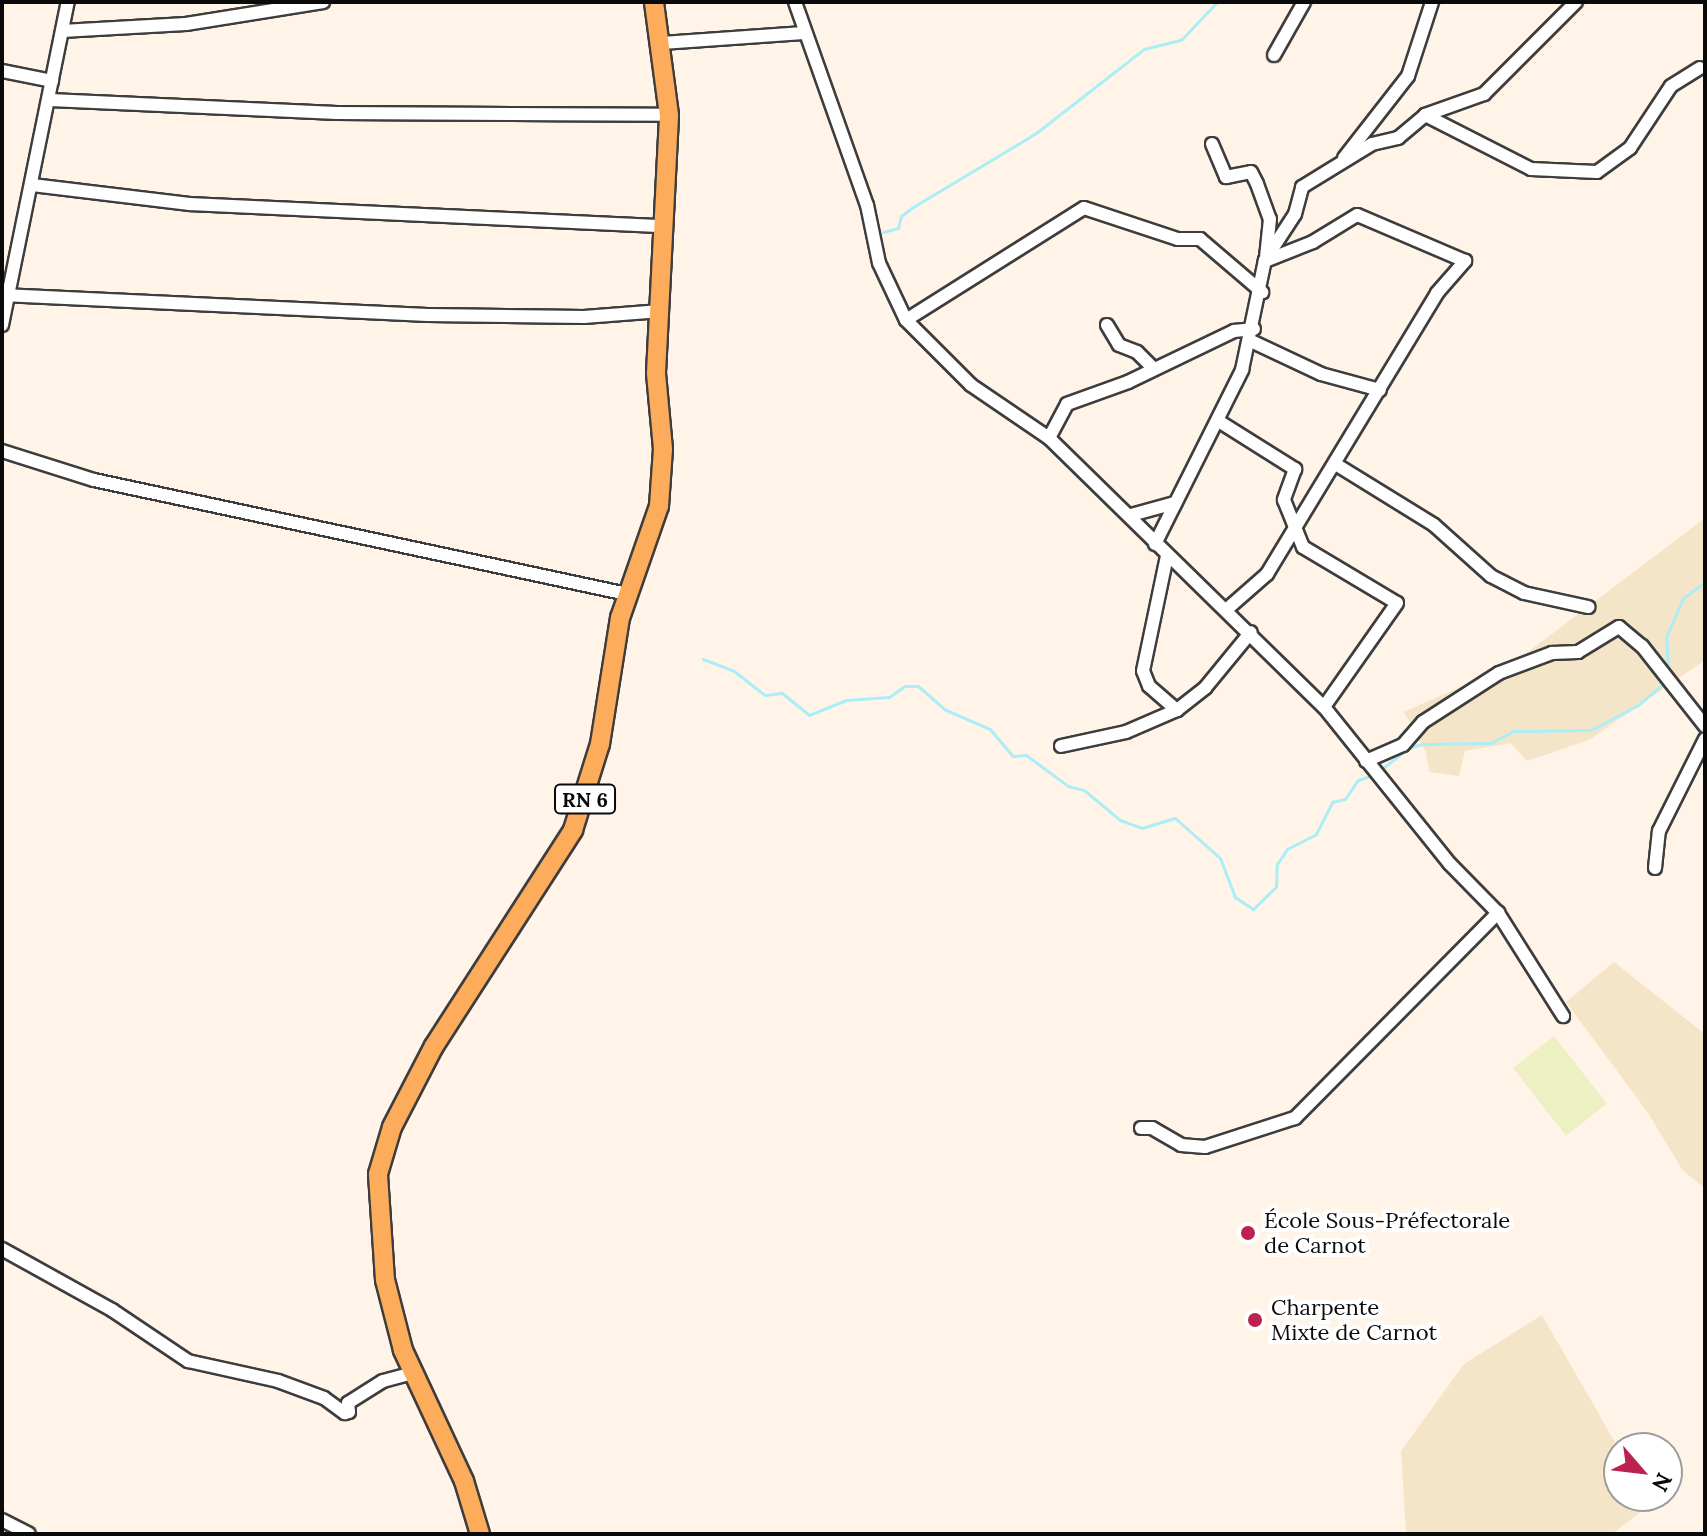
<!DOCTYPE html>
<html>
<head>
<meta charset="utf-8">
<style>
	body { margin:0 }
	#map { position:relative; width:1707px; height:1536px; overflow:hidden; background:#fff4e7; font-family:Lora,serif }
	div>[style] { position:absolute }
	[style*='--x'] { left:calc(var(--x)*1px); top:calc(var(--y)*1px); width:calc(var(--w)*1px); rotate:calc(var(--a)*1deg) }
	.farmland>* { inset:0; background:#f5e5c8 }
	.pitch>* { inset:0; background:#ecf0c3; transform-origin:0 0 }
	.stream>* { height:3px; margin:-1.5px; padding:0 1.5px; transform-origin:1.5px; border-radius:1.5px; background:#abeef7 }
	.roads { filter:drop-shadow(2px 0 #3d3d3d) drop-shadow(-2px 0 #3d3d3d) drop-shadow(0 2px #3d3d3d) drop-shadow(0 -2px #3d3d3d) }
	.street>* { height:12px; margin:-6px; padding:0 6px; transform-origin:6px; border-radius:6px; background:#fff }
	.primary>* { height:18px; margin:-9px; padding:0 9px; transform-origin:9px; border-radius:9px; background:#fcac5a }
	.dots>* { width:22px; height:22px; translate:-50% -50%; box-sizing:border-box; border:4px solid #fff; border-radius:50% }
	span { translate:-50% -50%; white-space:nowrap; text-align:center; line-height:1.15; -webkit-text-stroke:8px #fff; paint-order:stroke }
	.shield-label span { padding:2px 6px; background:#fff; border:2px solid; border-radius:6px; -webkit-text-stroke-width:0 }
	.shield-label { font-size:20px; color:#0a0a0a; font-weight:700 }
	.poi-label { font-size:22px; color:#0a0a0a }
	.left { translate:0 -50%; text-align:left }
	.frame { position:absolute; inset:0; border:4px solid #0a0a0a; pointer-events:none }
	.north { position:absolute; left:1603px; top:1432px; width:80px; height:80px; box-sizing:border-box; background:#fff; border:2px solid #9d9d9d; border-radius:50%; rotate:118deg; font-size:22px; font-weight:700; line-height:32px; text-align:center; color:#0a0a0a }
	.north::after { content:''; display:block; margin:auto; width:28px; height:36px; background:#bc214f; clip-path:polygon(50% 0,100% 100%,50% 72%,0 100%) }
</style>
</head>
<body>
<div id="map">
	<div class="farmland">
		<i style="clip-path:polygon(1705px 518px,1705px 660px,1589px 740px,1527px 761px,1511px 743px,1465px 751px,1459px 776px,1429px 772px,1426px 752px,1404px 712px,1512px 664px)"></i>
		<i style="clip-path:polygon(1614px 962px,1705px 1034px,1705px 1188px,1683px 1171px,1648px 1113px,1566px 1002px)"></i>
		<i style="clip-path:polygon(1542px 1315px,1619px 1449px,1619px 1496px,1646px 1496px,1651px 1504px,1612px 1534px,1406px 1534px,1401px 1451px,1464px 1364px)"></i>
	</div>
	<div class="pitch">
		<i style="left:1554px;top:1036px;width:86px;height:52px;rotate:52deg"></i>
	</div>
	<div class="stream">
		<i style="--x:883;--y:232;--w:16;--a:-15"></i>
		<i style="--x:898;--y:228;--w:12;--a:-76"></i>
		<i style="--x:901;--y:216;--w:15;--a:-37"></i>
		<i style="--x:913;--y:207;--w:144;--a:-31"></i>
		<i style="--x:1036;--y:133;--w:137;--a:-37.9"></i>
		<i style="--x:1144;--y:49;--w:38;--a:-14"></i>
		<i style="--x:1181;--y:40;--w:52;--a:-46.5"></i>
		<i style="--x:703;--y:659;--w:33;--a:21"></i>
		<i style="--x:734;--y:671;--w:39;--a:38"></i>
		<i style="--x:765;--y:695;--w:17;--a:-7"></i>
		<i style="--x:782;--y:693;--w:35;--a:39"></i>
		<i style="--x:809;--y:715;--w:40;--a:-22"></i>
		<i style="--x:846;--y:700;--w:43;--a:-4"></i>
		<i style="--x:889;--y:697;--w:19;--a:-35"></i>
		<i style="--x:905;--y:686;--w:13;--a:0"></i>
		<i style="--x:918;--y:686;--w:37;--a:41"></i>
		<i style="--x:946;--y:710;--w:48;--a:23.4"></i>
		<i style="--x:990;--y:729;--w:35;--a:50"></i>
		<i style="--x:1013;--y:756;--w:13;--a:-4"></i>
		<i style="--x:1026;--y:755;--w:52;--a:36.4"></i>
		<i style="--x:1068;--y:786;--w:16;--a:14"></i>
		<i style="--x:1084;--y:790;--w:47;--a:39.8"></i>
		<i style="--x:1120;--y:820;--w:23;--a:20"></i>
		<i style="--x:1142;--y:828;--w:34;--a:-17"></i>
		<i style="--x:1175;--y:818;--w:60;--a:41.6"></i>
		<i style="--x:1220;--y:858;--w:42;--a:69"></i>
		<i style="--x:1235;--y:897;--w:22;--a:34"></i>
		<i style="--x:1253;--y:909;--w:32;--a:-44"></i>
		<i style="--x:1276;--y:887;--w:23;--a:-88"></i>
		<i style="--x:1277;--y:864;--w:18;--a:-56"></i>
		<i style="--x:1287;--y:849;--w:33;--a:-27"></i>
		<i style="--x:1316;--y:834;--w:36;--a:-63"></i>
		<i style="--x:1332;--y:802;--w:13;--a:-13"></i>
		<i style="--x:1345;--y:799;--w:23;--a:-56"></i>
		<i style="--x:1358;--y:780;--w:16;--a:-18"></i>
		<i style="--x:1668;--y:671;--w:34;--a:-93"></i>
		<i style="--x:1666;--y:637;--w:43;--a:-66.4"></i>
		<i style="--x:1683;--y:598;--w:27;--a:-36"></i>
		<i style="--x:1379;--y:771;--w:37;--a:-38"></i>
		<i style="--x:1408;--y:748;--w:15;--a:-16"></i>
		<i style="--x:1422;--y:744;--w:69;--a:-0.8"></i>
		<i style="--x:1491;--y:743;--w:26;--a:-28"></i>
		<i style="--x:1514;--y:731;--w:77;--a:-0.7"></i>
		<i style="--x:1591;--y:730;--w:53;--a:-28"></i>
		<i style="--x:1638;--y:705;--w:35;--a:-40"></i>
	</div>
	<div class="roads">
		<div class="street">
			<i style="--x:795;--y:2;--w:215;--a:70.5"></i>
			<i style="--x:867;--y:205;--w:59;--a:78.3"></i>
			<i style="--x:879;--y:263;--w:63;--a:64.7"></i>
			<i style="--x:906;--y:320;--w:92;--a:45"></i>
			<i style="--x:971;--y:385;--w:94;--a:34.2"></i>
			<i style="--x:1049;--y:438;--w:385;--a:44.4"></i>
			<i style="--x:1324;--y:707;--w:201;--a:51.3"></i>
			<i style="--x:1450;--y:864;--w:69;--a:45.6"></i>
			<i style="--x:1498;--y:913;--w:122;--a:57.7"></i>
			<i style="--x:62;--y:31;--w:124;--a:-3.2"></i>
			<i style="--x:186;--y:24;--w:139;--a:-9.1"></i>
			<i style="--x:661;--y:43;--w:144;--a:-4"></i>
			<i style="--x:1274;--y:55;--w:61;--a:-60.5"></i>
			<i style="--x:2;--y:71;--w:51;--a:11.3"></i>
			<i style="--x:50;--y:100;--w:287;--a:2.6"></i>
			<i style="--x:337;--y:113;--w:332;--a:0.3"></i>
			<i style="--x:1425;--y:115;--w:119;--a:27"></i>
			<i style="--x:1531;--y:169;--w:66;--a:2.6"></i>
			<i style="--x:1597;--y:172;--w:41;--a:-36"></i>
			<i style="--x:1630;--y:148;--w:74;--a:-56.5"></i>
			<i style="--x:1671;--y:86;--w:34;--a:-32"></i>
			<i style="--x:1212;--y:144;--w:36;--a:67"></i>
			<i style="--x:1226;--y:177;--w:25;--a:-11"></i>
			<i style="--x:1251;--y:172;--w:13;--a:63"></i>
			<i style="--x:1257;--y:184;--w:37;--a:70"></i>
			<i style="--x:1270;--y:219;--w:36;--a:96"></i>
			<i style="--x:1344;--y:158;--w:104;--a:-52"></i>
			<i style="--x:1408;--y:76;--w:78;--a:-72"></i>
			<i style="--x:32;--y:185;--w:159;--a:6.9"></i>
			<i style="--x:190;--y:204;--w:473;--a:2.7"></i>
			<i style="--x:2;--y:295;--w:426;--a:2.7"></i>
			<i style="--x:428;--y:315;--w:156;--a:0.7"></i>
			<i style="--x:584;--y:317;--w:77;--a:-4.5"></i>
			<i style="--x:906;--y:320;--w:210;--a:-32.2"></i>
			<i style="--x:1084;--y:208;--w:99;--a:18.3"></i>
			<i style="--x:1178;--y:239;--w:22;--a:0"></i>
			<i style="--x:1200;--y:239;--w:82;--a:40.5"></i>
			<i style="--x:2;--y:325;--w:330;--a:-78.5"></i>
			<i style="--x:1107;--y:325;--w:23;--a:59"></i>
			<i style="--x:1119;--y:345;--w:19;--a:21"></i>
			<i style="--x:1137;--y:352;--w:23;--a:45"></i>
			<i style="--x:1251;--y:341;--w:77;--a:25.2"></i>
			<i style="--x:1321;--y:374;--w:61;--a:15.2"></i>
			<i style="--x:1220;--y:422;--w:89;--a:32.1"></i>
			<i style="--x:1295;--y:469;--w:33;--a:110"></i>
			<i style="--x:1284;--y:500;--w:51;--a:68"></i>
			<i style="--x:1303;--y:547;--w:109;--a:30.8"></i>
			<i style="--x:1397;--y:603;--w:127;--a:125.1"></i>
			<i style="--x:1049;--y:438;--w:38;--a:-62"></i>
			<i style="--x:1067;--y:404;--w:65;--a:-19.8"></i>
			<i style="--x:1128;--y:382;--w:118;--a:-25.7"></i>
			<i style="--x:1234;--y:331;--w:20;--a:-6"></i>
			<i style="--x:2;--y:451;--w:96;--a:17.5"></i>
			<i style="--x:94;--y:480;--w:545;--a:12.07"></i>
			<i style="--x:1337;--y:465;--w:114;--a:31.7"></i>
			<i style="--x:1434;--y:525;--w:76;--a:41.8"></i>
			<i style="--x:1491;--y:576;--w:37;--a:27"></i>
			<i style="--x:1524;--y:593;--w:66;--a:12.3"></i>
			<i style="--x:1131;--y:515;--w:46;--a:-15.3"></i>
			<i style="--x:1155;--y:544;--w:195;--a:-63.4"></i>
			<i style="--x:1242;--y:370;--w:112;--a:-78.2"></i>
			<i style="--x:1265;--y:260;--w:55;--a:-56.9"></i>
			<i style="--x:1295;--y:214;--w:28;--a:-75"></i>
			<i style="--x:1302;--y:187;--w:82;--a:-31.6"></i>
			<i style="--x:1372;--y:144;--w:27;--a:-13"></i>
			<i style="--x:1398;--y:138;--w:35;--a:-40"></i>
			<i style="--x:1425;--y:115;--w:63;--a:-19.6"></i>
			<i style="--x:1484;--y:94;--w:130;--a:-45"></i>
			<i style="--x:1167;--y:556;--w:117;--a:101.8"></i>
			<i style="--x:1143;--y:671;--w:16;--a:68"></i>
			<i style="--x:1149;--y:686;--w:37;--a:41"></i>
			<i style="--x:1226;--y:610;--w:55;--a:-41.3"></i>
			<i style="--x:1267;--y:574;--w:328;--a:-58.8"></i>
			<i style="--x:1437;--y:293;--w:43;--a:-48.8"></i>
			<i style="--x:1465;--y:261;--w:117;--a:-156.9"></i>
			<i style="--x:1357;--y:215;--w:52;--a:148.5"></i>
			<i style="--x:1313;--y:242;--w:52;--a:158.4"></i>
			<i style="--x:1061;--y:746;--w:66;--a:-12.2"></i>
			<i style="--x:1126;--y:732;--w:56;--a:-23.3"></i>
			<i style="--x:1177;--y:710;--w:36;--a:-38"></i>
			<i style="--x:1205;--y:688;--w:72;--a:-50.6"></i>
			<i style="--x:1366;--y:761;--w:40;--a:-23.4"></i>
			<i style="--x:1403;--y:745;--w:30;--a:-49"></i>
			<i style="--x:1423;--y:722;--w:90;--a:-32.8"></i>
			<i style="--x:1499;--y:673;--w:57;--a:-20.7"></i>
			<i style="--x:1552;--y:653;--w:26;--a:-2"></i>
			<i style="--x:1578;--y:652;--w:48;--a:-31.4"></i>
			<i style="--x:1619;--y:627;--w:30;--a:40"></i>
			<i style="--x:1642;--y:646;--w:102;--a:51.8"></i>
			<i style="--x:1655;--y:868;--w:37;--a:-84"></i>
			<i style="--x:1659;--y:831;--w:103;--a:-63.4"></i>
			<i style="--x:1141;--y:1128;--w:11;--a:0"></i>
			<i style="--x:1152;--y:1128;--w:34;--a:30"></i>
			<i style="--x:1181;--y:1145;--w:24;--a:5"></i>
			<i style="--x:1205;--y:1147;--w:95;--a:-17.9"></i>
			<i style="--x:1295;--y:1118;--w:289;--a:-45.3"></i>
			<i style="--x:2;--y:1249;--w:126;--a:29"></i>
			<i style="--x:112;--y:1310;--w:92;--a:33.9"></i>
			<i style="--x:188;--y:1361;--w:92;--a:12.5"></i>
			<i style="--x:278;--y:1381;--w:49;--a:20.3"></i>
			<i style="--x:324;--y:1398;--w:26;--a:36"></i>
			<i style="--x:345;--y:1413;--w:4;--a:-14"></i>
			<i style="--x:349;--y:1412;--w:9;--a:-96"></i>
			<i style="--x:348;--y:1403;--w:41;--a:-32.2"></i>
			<i style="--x:383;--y:1381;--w:31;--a:-15"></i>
			<i style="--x:2;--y:1520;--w:30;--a:27"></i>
		</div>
		<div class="primary">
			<i style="--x:480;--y:1534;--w:55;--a:-106.8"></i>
			<i style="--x:464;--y:1481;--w:145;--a:-115"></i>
			<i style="--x:403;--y:1350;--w:72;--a:-104.4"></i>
			<i style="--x:385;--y:1280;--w:106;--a:-93.8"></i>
			<i style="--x:378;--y:1174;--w:49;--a:-73.4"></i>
			<i style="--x:392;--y:1127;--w:91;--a:-62.6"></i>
			<i style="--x:434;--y:1046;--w:257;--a:-57.2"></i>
			<i style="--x:573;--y:830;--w:90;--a:-72.6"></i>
			<i style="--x:600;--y:744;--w:128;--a:-81"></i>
			<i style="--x:620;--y:618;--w:119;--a:-70.8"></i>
			<i style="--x:659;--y:506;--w:57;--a:-86"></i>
			<i style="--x:663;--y:449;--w:76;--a:-95.3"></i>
			<i style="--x:656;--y:373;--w:258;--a:-87.1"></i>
			<i style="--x:669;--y:115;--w:114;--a:-97.6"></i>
		</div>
	</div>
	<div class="dots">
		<i style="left:1248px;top:1233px;background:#bc214f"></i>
		<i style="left:1255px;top:1320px;background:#bc214f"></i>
	</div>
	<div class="shield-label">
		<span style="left:585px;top:799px">RN 6</span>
	</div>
	<div class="poi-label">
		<span class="left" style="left:1264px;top:1233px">École Sous-Préfectorale<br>de Carnot</span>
		<span class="left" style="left:1271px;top:1320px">Charpente<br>Mixte de Carnot</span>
	</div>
	<div class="frame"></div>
	<div class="north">N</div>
</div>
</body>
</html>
